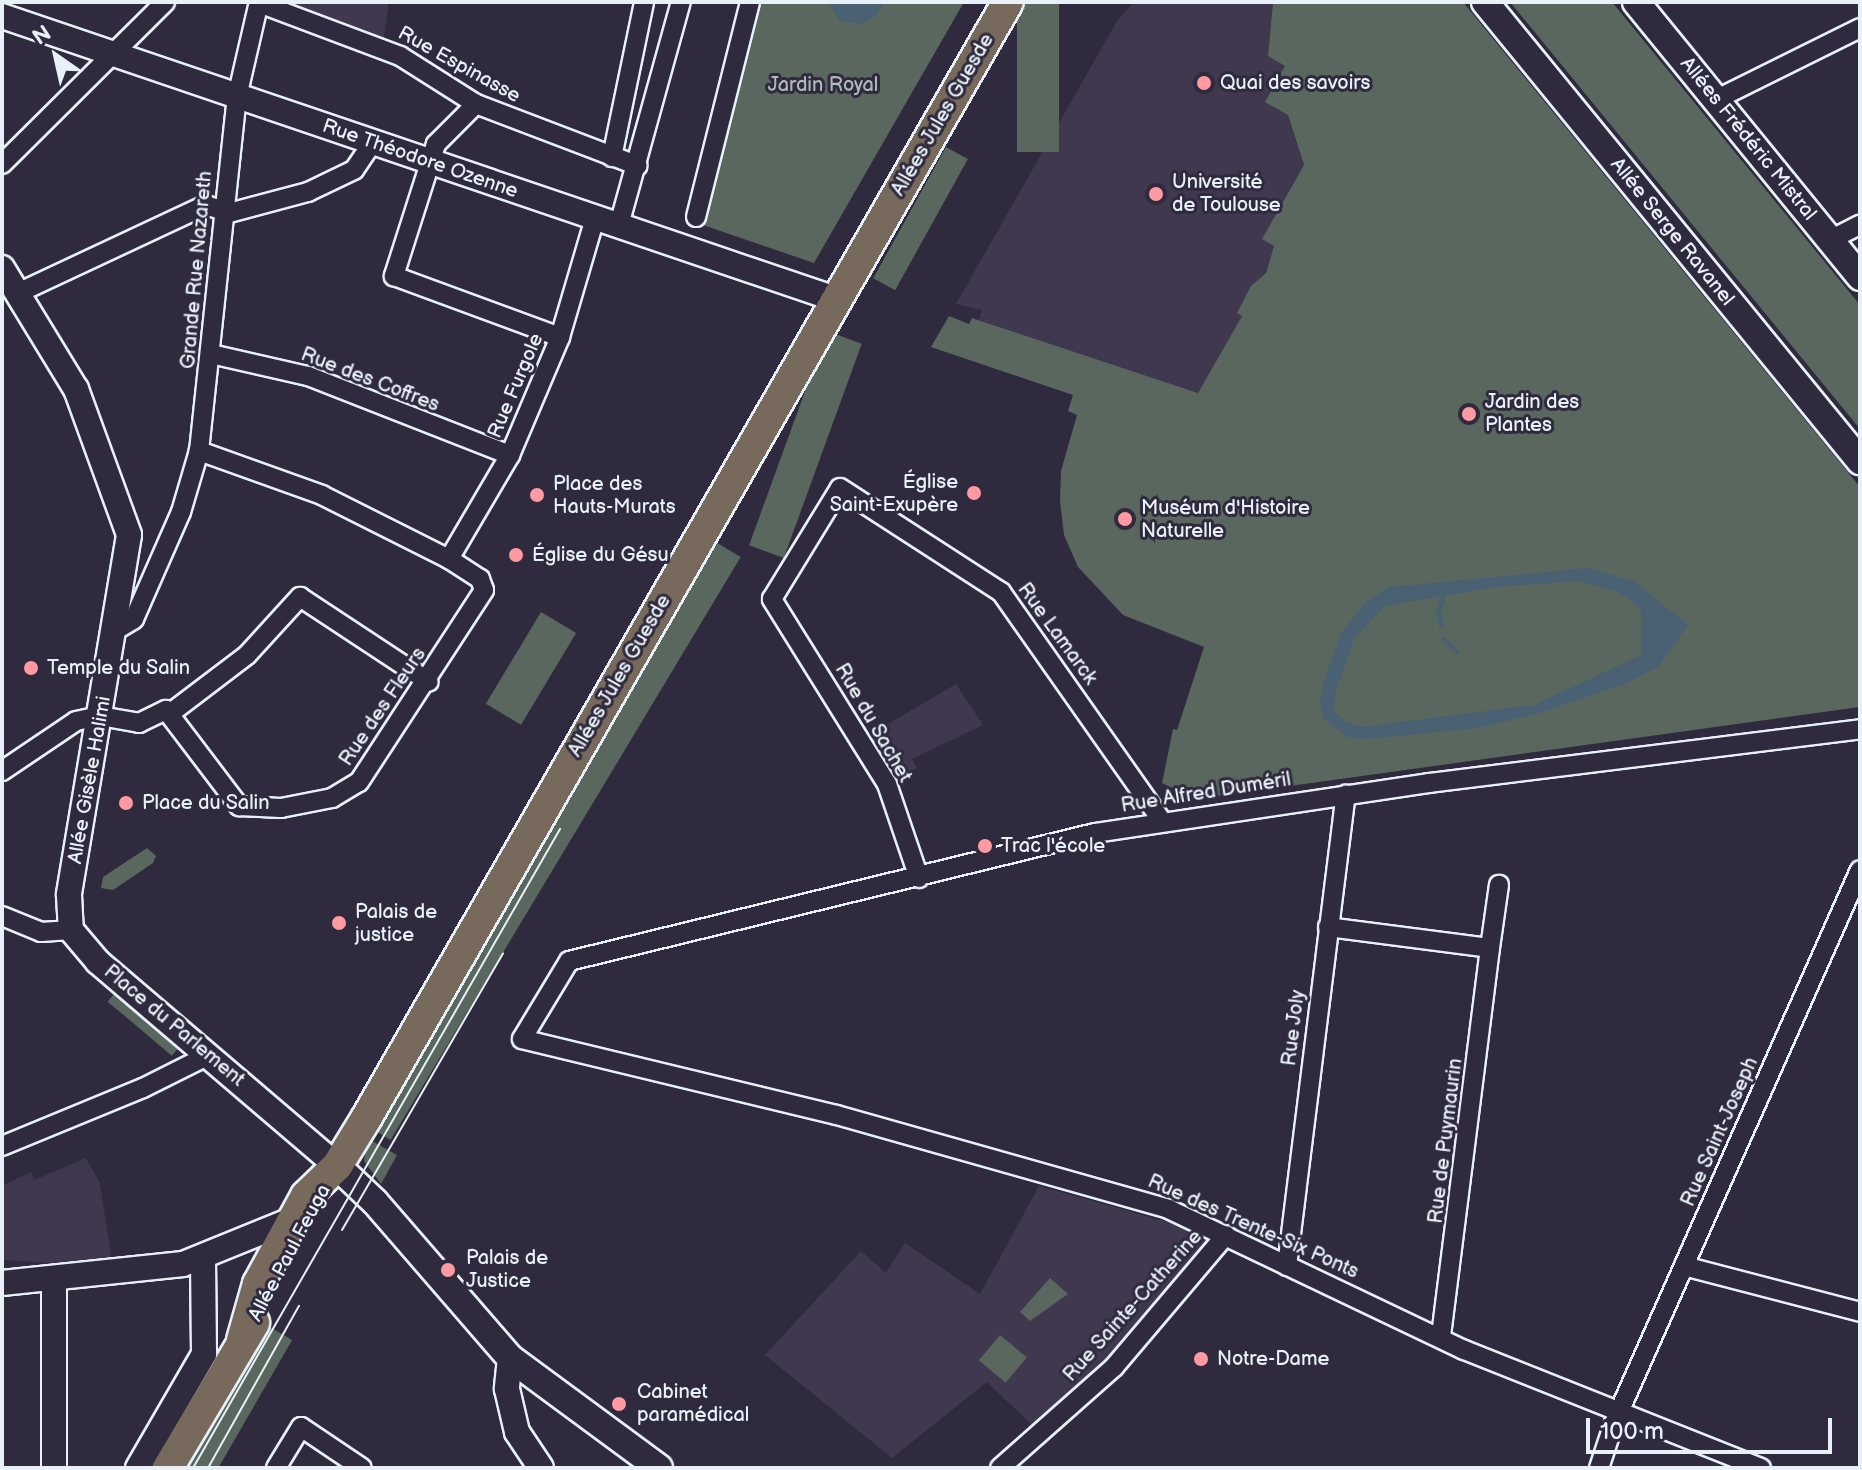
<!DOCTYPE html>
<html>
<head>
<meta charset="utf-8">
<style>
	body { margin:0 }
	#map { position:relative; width:1862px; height:1470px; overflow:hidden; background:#2f2a3d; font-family:"Balsamiq Sans",sans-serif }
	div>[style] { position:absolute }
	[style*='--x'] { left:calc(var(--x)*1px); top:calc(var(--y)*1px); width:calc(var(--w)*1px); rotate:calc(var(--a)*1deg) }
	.built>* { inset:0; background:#40384e }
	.green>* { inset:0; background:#59675e; transform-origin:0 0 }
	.water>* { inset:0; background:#496173 }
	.stream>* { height:5px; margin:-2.5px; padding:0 2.5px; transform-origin:2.5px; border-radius:2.5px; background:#496173 }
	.roads { filter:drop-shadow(2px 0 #e8f1f8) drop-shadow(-2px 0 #e8f1f8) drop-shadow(0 2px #e8f1f8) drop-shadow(0 -2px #e8f1f8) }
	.minor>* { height:18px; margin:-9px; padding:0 9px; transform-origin:9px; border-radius:9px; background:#2f2a3d }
	.tertiary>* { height:24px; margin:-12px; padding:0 12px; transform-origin:12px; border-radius:12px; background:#2f2a3d }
	.secondary>* { height:26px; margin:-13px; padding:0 13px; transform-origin:13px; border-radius:13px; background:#2f2a3d }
	.primary>* { height:30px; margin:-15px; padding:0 15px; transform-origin:15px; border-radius:15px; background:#77695c }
	.tram>* { height:2px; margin:-1px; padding:0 1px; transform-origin:1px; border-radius:1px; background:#e8f1f8 }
	.dots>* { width:22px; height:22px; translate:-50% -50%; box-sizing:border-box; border:4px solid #2f2a3d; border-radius:50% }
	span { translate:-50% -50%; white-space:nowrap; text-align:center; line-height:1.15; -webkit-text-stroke:6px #2f2a3d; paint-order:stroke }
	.street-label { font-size:20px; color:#e8f1f8 }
	.poi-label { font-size:20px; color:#e8f1f8 }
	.left { translate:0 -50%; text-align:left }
	.right { translate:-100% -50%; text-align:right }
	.park-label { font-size:20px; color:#afbaba }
	.frame { position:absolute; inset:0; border:4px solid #e8f1f8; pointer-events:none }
	.north { position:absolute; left:16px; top:16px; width:80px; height:80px; -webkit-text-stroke:6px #2f2a3d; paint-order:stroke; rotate:326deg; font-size:22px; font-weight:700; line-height:32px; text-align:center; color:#e8f1f8 }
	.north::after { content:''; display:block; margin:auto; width:28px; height:36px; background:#e8f1f8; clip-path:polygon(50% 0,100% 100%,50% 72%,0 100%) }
	.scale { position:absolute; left:1586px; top:1418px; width:246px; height:36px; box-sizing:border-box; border:4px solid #e8f1f8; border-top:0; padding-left:10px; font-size:24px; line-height:28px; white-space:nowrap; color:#e8f1f8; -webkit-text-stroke:6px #2f2a3d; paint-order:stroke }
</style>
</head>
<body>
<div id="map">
	<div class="built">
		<i style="clip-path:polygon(276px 2px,389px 2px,383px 43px,336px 22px)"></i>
		<i style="clip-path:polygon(1134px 2px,1273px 2px,1268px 55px,1285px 66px,1288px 115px,1304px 165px,1263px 239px,1274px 246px,1266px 273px,1251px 286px,1238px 313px,1242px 316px,1198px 393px,979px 320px,982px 310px,956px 304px,1117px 21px)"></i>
		<i style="clip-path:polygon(956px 684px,983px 725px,912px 759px,917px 768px,892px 780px,866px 737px)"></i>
		<i style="clip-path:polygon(86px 1158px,100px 1183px,111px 1257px,49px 1263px,2px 1260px,2px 1186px,31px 1172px,34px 1180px)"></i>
		<i style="clip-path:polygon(1039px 1186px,1174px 1224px,1210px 1242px,1120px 1346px,1034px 1427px,987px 1382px,892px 1458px,765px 1355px,861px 1251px,886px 1273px,905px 1243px,980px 1294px)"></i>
	</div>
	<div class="green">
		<i style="clip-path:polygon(759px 2px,964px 2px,814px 263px,703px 225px)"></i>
		<i style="left:1017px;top:2px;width:42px;height:150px"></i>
		<i style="clip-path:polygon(1273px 2px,1463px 2px,1860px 487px,1860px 707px,1196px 799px,1162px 783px,1173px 729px,1177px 730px,1204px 647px,1123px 615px,1078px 567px,1064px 535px,1060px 501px,1061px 471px,1077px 415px,1068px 411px,1073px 395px,931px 347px,949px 316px,969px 324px,972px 318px,1198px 393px,1242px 316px,1237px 313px,1251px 286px,1266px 273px,1274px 246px,1262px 239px,1304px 165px,1288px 115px,1265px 102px,1285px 66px,1268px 56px)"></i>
		<i style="clip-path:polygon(1510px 2px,1612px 2px,1860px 305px,1860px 429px)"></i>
		<i style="left:946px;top:147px;width:25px;height:150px;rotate:29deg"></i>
		<i style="left:827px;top:331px;width:37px;height:228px;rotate:20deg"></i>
		<i style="left:709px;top:538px;width:37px;height:680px;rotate:31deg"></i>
		<i style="left:541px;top:612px;width:41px;height:107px;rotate:31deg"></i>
		<i style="clip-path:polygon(147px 848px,156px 856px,153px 863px,113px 890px,101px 888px,103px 877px)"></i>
		<i style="left:114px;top:994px;width:84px;height:10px;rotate:40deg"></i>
		<i style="clip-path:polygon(367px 1138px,397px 1155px,381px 1184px,364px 1161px)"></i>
		<i style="clip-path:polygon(1050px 1278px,1068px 1294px,1030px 1321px,1020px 1312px)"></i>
		<i style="left:261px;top:1322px;width:36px;height:168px;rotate:30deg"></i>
		<i style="left:1000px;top:1335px;width:35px;height:33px;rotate:40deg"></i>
	</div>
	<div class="water">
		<i style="clip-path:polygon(828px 2px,884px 2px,877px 15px,861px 24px,840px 21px)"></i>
		<i style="clip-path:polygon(evenodd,1589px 568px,1635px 582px,1688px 625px,1659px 666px,1627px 683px,1536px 714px,1478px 728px,1366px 739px,1348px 737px,1324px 719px,1320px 702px,1324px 681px,1341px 633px,1367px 601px,1390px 587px,1589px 568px,1580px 581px,1617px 592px,1636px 604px,1641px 611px,1641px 655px,1534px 705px,1362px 727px,1346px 722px,1334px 711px,1335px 694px,1354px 639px,1385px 606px,1495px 587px,1580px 581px)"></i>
	</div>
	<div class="stream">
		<i style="--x:1441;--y:626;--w:16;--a:-101"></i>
		<i style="--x:1438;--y:610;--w:17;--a:-69"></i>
		<i style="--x:1443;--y:639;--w:18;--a:43"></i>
	</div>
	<div class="roads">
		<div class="minor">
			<i style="--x:259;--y:3;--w:151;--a:20.6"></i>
			<i style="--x:400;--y:56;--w:90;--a:32.3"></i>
			<i style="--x:476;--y:104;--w:173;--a:20.9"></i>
			<i style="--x:1715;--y:100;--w:162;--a:-26.4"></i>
			<i style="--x:476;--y:104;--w:57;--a:135"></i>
			<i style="--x:436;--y:144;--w:139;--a:107.7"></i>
			<i style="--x:394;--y:276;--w:177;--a:20.2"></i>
			<i style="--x:612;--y:157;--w:158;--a:-78.3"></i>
			<i style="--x:2;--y:164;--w:230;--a:-44.8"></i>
			<i style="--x:696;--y:217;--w:222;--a:-75.9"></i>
			<i style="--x:619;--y:225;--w:231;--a:-74.5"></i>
			<i style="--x:1830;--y:240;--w:34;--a:-27"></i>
			<i style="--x:18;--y:293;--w:208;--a:-25.1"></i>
			<i style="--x:206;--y:205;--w:24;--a:19"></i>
			<i style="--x:229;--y:213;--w:82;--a:-14.9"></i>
			<i style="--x:308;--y:192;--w:51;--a:-25.6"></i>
			<i style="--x:354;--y:170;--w:32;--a:-56"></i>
			<i style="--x:211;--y:354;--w:99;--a:12.8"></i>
			<i style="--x:308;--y:376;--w:217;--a:21.4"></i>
			<i style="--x:449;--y:559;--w:121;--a:-59.6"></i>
			<i style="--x:510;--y:455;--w:128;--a:-67"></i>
			<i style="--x:560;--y:337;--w:124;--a:-73.6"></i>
			<i style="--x:116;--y:630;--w:21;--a:-31"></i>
			<i style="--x:134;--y:619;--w:117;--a:-66.3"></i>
			<i style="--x:181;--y:512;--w:64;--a:-73.6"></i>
			<i style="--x:199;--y:451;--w:356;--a:-83.9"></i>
			<i style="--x:237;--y:97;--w:98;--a:-77"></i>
			<i style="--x:172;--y:712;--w:94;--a:-37.2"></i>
			<i style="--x:247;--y:655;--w:79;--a:-47.6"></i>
			<i style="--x:300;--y:597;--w:154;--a:33.4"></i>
			<i style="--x:2;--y:771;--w:89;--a:-34"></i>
			<i style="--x:76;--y:721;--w:25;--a:-12"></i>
			<i style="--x:100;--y:716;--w:40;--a:10"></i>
			<i style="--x:139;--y:723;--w:30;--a:-26"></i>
			<i style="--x:166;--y:710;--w:121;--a:52.8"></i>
			<i style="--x:239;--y:806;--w:42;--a:2.7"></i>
			<i style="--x:281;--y:808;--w:52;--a:-11.1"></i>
			<i style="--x:332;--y:798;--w:31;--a:-31"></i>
			<i style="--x:359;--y:782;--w:229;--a:-56.9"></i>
			<i style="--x:484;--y:590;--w:12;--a:-110"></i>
			<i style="--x:480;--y:579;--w:37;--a:-147"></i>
			<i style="--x:449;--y:559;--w:142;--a:-153.3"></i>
			<i style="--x:322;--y:495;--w:131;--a:-160.3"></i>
			<i style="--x:919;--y:878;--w:99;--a:-108.8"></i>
			<i style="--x:887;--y:784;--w:218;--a:-121.9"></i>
			<i style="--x:772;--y:599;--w:130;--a:-58.5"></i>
			<i style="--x:840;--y:488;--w:192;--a:32.9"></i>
			<i style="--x:1001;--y:592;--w:279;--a:54.9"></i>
			<i style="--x:2;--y:916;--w:42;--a:22.3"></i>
			<i style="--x:41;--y:932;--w:30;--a:-4"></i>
			<i style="--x:1328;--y:927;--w:163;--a:7.4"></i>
			<i style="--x:1490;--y:948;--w:393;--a:97.2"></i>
			<i style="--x:1490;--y:948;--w:64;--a:-81.9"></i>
			<i style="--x:2;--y:1146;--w:152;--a:-22.4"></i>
			<i style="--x:143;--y:1088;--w:74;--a:-26.6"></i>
			<i style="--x:1287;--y:1266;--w:475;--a:-82.9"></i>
			<i style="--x:1684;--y:1266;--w:182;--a:14.6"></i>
			<i style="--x:276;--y:1468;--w:48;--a:-58.6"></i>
			<i style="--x:301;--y:1427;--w:73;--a:33.9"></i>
			<i style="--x:1000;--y:1468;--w:152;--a:-41.5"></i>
			<i style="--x:1114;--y:1367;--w:173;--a:-49.7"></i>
			<i style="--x:1599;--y:1468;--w:47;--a:-71.6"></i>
			<i style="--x:1614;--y:1423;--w:605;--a:-66.02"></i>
			<i style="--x:1761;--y:1468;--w:320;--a:-158.3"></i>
			<i style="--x:1464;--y:1350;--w:327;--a:-154.5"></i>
			<i style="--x:1169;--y:1209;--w:346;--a:-164.2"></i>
			<i style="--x:836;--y:1115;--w:323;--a:-166.4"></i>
			<i style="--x:522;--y:1039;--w:91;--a:-58.9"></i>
			<i style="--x:569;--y:961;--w:541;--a:-13.68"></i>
			<i style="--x:1095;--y:833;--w:338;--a:-8.5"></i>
			<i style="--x:1429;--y:783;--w:434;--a:-7.1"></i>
		</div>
		<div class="tertiary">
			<i style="--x:2;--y:16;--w:883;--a:18.76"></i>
			<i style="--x:2;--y:268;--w:142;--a:58.6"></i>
			<i style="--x:76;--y:389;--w:155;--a:70"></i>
			<i style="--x:129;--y:535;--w:365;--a:99.5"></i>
			<i style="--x:69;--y:895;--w:35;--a:87"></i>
			<i style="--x:71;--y:930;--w:42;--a:49.8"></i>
			<i style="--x:98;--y:962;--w:314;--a:40.5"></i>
			<i style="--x:2;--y:1283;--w:182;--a:-6"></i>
			<i style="--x:183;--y:1264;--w:120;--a:-22.1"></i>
			<i style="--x:510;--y:1358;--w:31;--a:96"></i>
			<i style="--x:507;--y:1389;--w:44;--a:76.9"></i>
			<i style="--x:517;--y:1432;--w:43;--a:56.3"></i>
			<i style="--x:54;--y:1468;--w:189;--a:-90"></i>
			<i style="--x:138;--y:1468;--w:132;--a:-59.9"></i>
			<i style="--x:204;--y:1354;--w:97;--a:-90.6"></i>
		</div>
		<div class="secondary">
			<i style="--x:1485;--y:2;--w:593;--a:50.75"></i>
			<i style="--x:1636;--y:2;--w:355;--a:50.8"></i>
			<i style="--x:337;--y:1166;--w:52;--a:43.5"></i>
			<i style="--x:375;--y:1202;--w:206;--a:49.1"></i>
			<i style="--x:510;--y:1358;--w:185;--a:36.4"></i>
		</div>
		<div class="primary">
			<i style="--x:242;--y:1340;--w:58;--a:-74.1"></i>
			<i style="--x:258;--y:1284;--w:100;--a:-61.4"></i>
			<i style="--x:306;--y:1196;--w:43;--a:-44.1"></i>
			<i style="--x:337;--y:1166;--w:57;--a:-58.5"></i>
			<i style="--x:367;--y:1117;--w:1286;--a:-60.11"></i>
			<i style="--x:168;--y:1468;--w:169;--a:-59.3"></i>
		</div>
	</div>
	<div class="tram">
		<i style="--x:342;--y:1230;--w:320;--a:-59.8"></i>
		<i style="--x:193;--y:1468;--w:737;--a:-60.13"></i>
		<i style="--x:208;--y:1468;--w:186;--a:-60.7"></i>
	</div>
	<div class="dots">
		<i style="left:1204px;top:83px;background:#ff9aa2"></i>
		<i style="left:1156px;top:194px;background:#ff9aa2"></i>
		<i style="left:1469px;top:414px;background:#ff9aa2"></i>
		<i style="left:974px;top:493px;background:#ff9aa2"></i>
		<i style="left:537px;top:495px;background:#ff9aa2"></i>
		<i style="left:1125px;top:519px;background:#ff9aa2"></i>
		<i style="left:516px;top:555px;background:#ff9aa2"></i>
		<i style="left:31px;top:668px;background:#ff9aa2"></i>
		<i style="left:126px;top:803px;background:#ff9aa2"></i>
		<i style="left:985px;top:846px;background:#ff9aa2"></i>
		<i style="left:339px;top:923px;background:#ff9aa2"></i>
		<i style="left:448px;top:1270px;background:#ff9aa2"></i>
		<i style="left:1201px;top:1359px;background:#ff9aa2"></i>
		<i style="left:619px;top:1404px;background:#ff9aa2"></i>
	</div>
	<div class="street-label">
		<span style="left:459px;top:65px;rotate:29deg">Rue Espinasse</span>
		<span style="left:943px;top:115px;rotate:-60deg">Allées Jules Guesde</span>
		<span style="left:1748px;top:139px;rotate:51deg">Allées Frédéric Mistral</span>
		<span style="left:420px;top:159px;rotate:19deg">Rue Théodore Ozenne</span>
		<span style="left:1672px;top:232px;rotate:51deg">Allée Serge Ravanel</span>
		<span style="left:197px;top:270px;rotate:-85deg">Grande Rue Nazareth</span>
		<span style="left:370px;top:380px;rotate:21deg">Rue des Coffres</span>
		<span style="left:516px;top:386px;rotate:-67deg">Rue Furgole</span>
		<span style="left:1057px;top:634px;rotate:54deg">Rue Lamarck</span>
		<span style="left:620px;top:676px;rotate:-60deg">Allées Jules Guesde</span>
		<span style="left:383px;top:707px;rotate:-56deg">Rue des Fleurs</span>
		<span style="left:873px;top:723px;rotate:60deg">Rue du Sachet</span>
		<span style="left:90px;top:780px;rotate:-80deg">Allée Gisèle Halimi</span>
		<span style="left:1206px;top:793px;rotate:-9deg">Rue Alfred Duméril</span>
		<span style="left:174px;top:1026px;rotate:40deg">Place du Parlement</span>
		<span style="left:1294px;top:1028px;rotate:-83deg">Rue Joly</span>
		<span style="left:1720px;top:1132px;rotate:-66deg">Rue Saint-Joseph</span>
		<span style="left:1446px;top:1141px;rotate:-83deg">Rue de Puymaurin</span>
		<span style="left:1253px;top:1227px;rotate:24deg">Rue des Trente-Six Ponts</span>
		<span style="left:290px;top:1253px;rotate:-62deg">Allée Paul Feuga</span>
		<span style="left:1133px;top:1306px;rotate:-48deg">Rue Sainte-Catherine</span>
	</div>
	<div class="poi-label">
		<span class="left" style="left:1220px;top:83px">Quai des savoirs</span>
		<span class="left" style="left:1172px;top:194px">Université<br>de Toulouse</span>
		<span class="left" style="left:1485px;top:414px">Jardin des<br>Plantes</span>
		<span class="right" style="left:958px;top:494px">Église<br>Saint-Exupère</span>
		<span class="left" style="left:553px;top:496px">Place des<br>Hauts-Murats</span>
		<span class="left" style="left:1141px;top:520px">Muséum d'Histoire<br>Naturelle</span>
		<span class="left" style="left:532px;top:555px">Église du Gésu</span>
		<span class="left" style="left:47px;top:668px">Temple du Salin</span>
		<span class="left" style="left:142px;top:803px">Place du Salin</span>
		<span class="left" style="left:1001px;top:846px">Trac l'école</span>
		<span class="left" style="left:355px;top:924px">Palais de<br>justice</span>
		<span class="left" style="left:466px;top:1270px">Palais de<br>Justice</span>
		<span class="left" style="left:1217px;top:1359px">Notre-Dame</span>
		<span class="left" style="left:637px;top:1404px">Cabinet<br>paramédical</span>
	</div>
	<div class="park-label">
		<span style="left:823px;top:85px">Jardin Royal</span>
	</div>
	<div class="frame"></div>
	<div class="north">N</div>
	<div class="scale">100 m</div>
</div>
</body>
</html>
